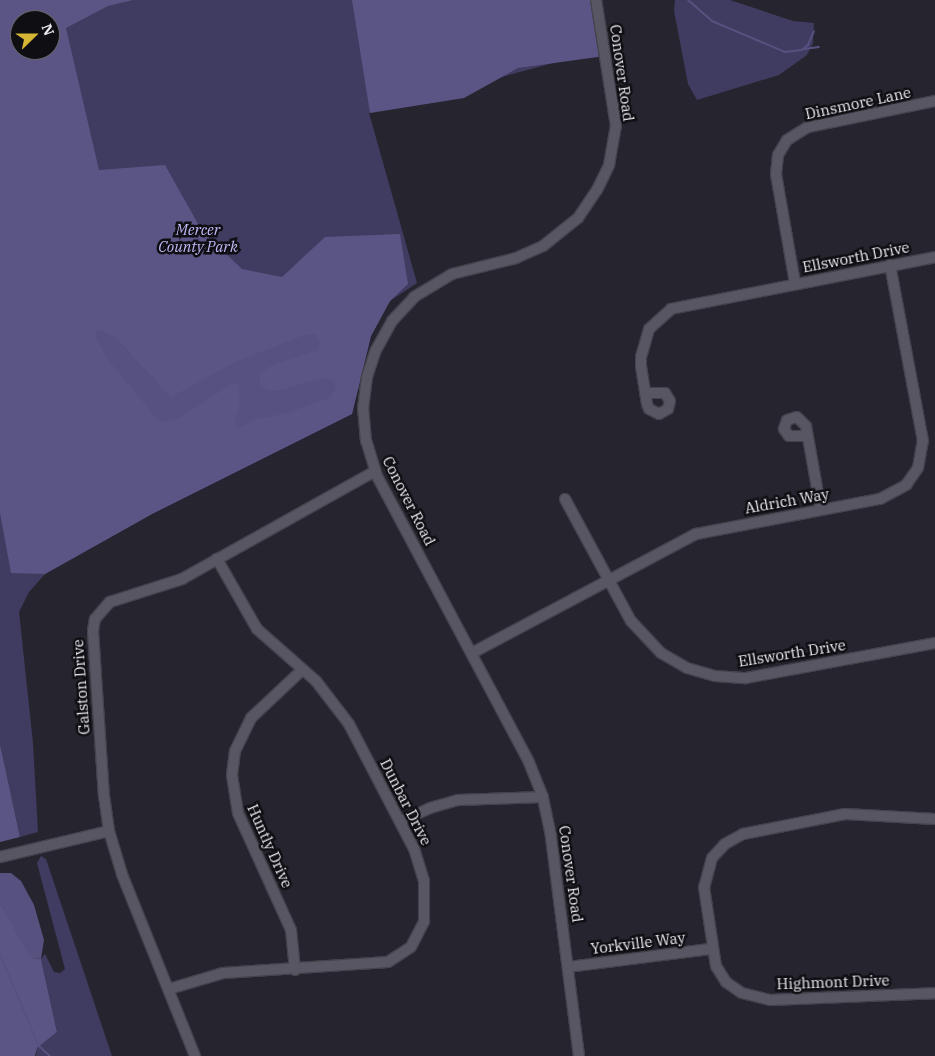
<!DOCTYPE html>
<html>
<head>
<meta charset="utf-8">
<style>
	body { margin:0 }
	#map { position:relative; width:935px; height:1056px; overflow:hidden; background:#26252f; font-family:"IBM Plex Serif",serif }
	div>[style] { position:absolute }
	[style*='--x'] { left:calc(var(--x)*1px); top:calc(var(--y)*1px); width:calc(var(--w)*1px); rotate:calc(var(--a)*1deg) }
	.green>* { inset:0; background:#403b60 }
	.forest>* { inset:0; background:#5b5585 }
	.water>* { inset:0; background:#575180 }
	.stream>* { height:2px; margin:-1px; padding:0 1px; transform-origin:1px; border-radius:1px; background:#575180 }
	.roads { filter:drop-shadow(1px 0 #44434c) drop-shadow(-1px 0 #44434c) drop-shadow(0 1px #44434c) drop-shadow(0 -1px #44434c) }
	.minor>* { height:10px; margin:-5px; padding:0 5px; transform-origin:5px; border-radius:5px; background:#575662 }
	span { translate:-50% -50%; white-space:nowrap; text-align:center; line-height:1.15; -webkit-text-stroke:5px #0f0e13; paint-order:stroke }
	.street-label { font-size:15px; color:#ebebf2 }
	.park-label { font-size:15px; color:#bfb9f6; font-style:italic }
	.north { position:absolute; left:10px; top:10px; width:50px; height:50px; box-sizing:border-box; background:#0f0e13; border:1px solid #67666c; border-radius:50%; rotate:68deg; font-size:14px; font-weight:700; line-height:20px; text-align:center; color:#ebebf2 }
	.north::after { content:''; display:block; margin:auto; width:18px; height:22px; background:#d6b534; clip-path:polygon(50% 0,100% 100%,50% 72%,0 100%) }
</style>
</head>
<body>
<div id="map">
	<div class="green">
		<i style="clip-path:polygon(evenodd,0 0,592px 0,601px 50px,369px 113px,417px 283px,390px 301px,371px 336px,352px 414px,152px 514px,45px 574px,29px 592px,19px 612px,33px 743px,38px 832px,20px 837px,0 744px,0 0,20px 20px,50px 20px,50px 50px,20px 50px,20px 20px)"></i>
		<i style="clip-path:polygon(675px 0,730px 0,793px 21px,814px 23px,813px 43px,807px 55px,779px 75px,697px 100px,688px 84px,674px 11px)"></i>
		<i style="clip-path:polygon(41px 856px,46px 859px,112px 1056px,36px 1056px,37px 1048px,57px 1032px,41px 959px,45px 954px,54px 972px,60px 973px,65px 969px,37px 863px)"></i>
	</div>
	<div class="forest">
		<i style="clip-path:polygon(evenodd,0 0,133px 0,108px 6px,66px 28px,99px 170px,165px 165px,202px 231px,242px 269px,282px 277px,325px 237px,400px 234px,408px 284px,390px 301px,371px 336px,352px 414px,152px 514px,45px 574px,11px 573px,0 513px,0 0,20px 20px,50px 20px,50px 50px,20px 50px,20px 20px)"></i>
		<i style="clip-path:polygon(352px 0,595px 0,605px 56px,518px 68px,464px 98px,370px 113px)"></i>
		<i style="clip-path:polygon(0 744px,20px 837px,0 842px)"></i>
		<i style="clip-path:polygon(0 903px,33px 958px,41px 959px,57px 1032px,37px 1048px,35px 1056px,0 1056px)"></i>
	</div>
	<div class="water">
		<i style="clip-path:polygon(101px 330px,116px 338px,171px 397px,237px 361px,304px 335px,315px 334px,319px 341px,318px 350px,271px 366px,259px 374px,260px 384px,268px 391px,280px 390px,322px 378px,334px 381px,336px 390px,329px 398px,287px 413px,253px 420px,240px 428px,235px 426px,235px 419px,240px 403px,239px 385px,233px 383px,180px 418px,166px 422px,157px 419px,110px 362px,95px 338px,96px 331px)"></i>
		<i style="clip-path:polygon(0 873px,11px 873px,21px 881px,34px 905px,44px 940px,41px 959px,33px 958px,26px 951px,0 903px)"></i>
	</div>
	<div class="stream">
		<i style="--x:688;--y:0;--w:32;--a:41"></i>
		<i style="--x:712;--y:21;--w:79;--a:23"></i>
		<i style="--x:785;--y:52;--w:17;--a:-7"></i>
		<i style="--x:802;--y:50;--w:8;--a:-40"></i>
		<i style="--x:808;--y:45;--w:15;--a:-67"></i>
		<i style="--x:804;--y:49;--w:15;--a:-8"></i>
		<i style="--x:0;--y:954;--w:99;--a:67.3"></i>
		<i style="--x:38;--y:1045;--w:16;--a:43"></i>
	</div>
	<div class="roads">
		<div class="minor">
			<i style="--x:795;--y:283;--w:111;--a:-99.9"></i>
			<i style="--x:776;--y:174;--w:19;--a:-84"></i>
			<i style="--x:778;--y:155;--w:17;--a:-59"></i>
			<i style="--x:787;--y:140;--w:25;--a:-32"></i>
			<i style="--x:808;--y:127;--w:130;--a:-11.6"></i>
			<i style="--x:645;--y:393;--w:20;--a:0"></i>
			<i style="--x:665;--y:393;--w:9;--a:58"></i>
			<i style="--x:670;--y:401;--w:8;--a:104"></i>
			<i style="--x:668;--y:409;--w:10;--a:151"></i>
			<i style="--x:659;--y:414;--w:11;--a:-153"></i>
			<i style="--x:649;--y:409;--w:5;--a:-112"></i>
			<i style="--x:647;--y:404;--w:37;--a:-99"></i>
			<i style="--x:641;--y:367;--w:10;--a:-90"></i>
			<i style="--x:641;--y:357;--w:29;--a:-74"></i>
			<i style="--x:649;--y:329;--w:30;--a:-42"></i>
			<i style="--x:671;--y:309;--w:269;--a:-11.1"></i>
			<i style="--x:807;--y:436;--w:18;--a:180"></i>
			<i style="--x:789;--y:436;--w:9;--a:-126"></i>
			<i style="--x:784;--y:429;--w:9;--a:-72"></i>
			<i style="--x:787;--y:420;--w:10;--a:-17"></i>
			<i style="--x:797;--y:417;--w:13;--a:45"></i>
			<i style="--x:806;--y:426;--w:85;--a:79.9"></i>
			<i style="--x:565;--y:499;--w:139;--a:61.6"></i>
			<i style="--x:631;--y:621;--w:44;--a:46.8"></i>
			<i style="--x:661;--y:653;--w:30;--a:30"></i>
			<i style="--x:687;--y:668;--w:29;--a:16"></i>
			<i style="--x:715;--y:676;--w:31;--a:4"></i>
			<i style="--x:746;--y:678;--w:192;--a:-10.5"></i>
			<i style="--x:472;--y:653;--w:254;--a:-28"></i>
			<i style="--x:696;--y:534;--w:187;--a:-10.8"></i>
			<i style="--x:880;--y:499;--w:30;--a:-28"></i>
			<i style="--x:906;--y:485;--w:21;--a:-55"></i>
			<i style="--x:918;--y:468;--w:27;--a:-80"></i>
			<i style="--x:923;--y:441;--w:179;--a:-100.6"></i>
			<i style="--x:935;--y:819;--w:90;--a:-176.8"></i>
			<i style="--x:845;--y:814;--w:104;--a:168.9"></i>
			<i style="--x:743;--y:834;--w:21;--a:151"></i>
			<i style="--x:725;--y:844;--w:19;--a:133"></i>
			<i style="--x:712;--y:858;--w:30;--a:105"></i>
			<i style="--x:704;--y:887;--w:80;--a:81.4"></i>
			<i style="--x:716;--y:966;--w:19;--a:58"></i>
			<i style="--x:726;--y:982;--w:19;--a:35"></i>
			<i style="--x:742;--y:993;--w:29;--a:14"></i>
			<i style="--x:770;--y:1000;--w:165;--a:-2.4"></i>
			<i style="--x:401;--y:821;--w:32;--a:-24"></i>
			<i style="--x:430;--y:808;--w:29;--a:-16"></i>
			<i style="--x:458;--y:800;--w:85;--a:-2"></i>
			<i style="--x:0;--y:857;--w:112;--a:-13.4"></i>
			<i style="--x:568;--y:967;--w:144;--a:-7.2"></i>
			<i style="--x:295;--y:970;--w:40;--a:-95.7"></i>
			<i style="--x:291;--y:930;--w:128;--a:-114.4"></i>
			<i style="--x:238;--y:813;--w:38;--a:-99"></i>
			<i style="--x:232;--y:775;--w:24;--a:-83"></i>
			<i style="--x:235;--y:751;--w:37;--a:-64"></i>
			<i style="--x:251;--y:718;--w:71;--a:-43.3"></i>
			<i style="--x:169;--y:989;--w:56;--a:-16.5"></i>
			<i style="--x:223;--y:973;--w:165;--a:-3.8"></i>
			<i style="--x:388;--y:962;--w:27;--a:-33"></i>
			<i style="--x:411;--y:947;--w:29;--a:-63"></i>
			<i style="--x:424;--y:921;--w:40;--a:-90"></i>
			<i style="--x:424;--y:881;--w:34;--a:-107"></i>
			<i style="--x:414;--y:849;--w:141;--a:-117.5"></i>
			<i style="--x:349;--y:724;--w:54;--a:-127.5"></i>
			<i style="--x:316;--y:681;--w:79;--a:-138.6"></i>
			<i style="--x:257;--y:629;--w:81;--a:-119.7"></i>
			<i style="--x:195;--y:1056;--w:196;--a:-111.9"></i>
			<i style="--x:122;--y:874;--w:45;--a:-106.8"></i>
			<i style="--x:109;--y:831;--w:34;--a:-98"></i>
			<i style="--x:104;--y:797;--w:166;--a:-93.8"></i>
			<i style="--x:93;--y:631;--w:12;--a:-81"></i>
			<i style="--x:95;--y:619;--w:23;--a:-49"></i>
			<i style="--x:110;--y:602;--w:76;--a:-17.7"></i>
			<i style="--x:182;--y:579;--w:221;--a:-29.2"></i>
			<i style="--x:579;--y:1056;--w:222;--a:-97.3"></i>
			<i style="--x:551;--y:836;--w:40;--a:-102"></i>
			<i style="--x:543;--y:797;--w:38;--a:-112"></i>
			<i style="--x:529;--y:762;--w:324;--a:-118"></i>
			<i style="--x:377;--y:476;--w:37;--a:-107"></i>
			<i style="--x:366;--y:441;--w:32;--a:-95"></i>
			<i style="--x:363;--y:409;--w:32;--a:-83"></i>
			<i style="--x:367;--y:377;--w:28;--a:-72"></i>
			<i style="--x:376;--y:350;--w:33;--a:-61"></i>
			<i style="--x:392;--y:321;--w:33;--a:-47"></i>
			<i style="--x:414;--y:297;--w:44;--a:-31.2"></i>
			<i style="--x:452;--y:274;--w:66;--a:-14"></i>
			<i style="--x:516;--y:258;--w:30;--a:-24"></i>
			<i style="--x:543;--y:246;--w:45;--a:-38.7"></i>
			<i style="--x:578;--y:218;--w:34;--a:-56"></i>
			<i style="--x:597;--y:190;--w:28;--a:-64"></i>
			<i style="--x:609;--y:165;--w:40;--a:-80"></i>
			<i style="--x:616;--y:126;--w:128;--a:-99"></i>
		</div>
	</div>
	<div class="street-label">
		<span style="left:622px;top:73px;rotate:82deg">Conover Road</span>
		<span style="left:858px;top:103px;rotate:-12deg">Dinsmore Lane</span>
		<span style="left:856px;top:257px;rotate:-11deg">Ellsworth Drive</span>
		<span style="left:409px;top:501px;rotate:63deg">Conover Road</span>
		<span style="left:787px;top:501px;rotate:-10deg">Aldrich Way</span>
		<span style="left:792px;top:653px;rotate:-9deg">Ellsworth Drive</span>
		<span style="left:81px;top:687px;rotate:-94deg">Galston Drive</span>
		<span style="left:406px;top:802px;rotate:63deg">Dunbar Drive</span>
		<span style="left:270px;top:846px;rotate:66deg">Huntly Drive</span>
		<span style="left:571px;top:874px;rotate:82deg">Conover Road</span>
		<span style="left:638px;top:943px;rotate:-7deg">Yorkville Way</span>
		<span style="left:833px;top:982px;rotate:-2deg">Highmont Drive</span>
	</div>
	<div class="park-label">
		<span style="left:198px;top:238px">Mercer<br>County Park</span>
	</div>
	<div class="north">N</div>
</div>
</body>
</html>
